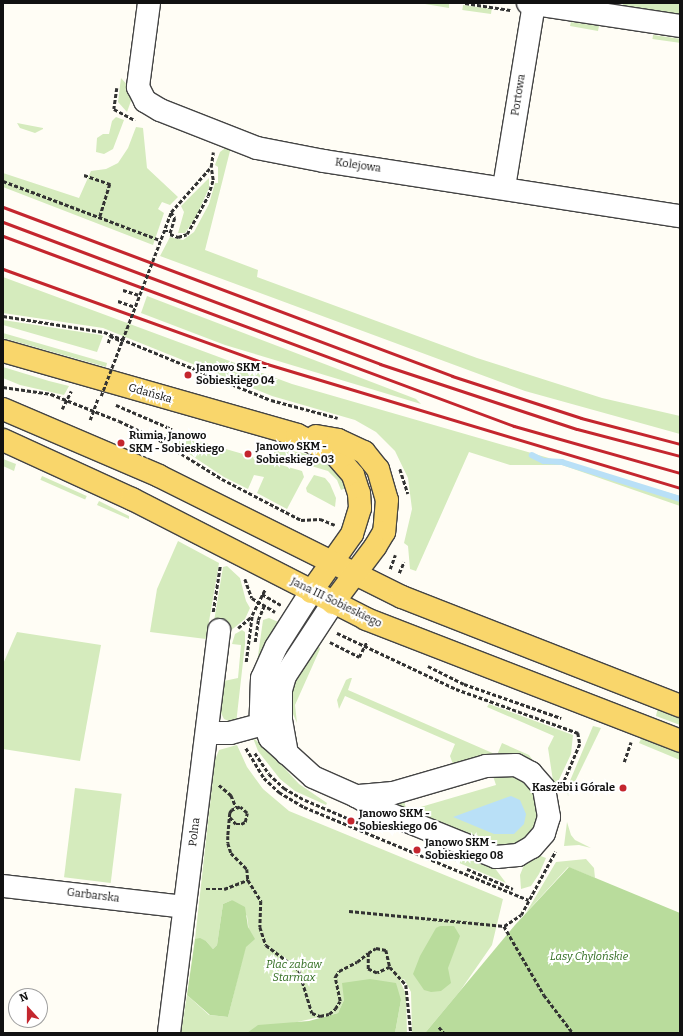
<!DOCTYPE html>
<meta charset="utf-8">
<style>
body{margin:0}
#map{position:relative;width:683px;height:1036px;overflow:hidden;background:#fffdf5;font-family:Bitter,serif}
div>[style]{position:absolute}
.green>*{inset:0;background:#d5ebbd;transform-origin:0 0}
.forest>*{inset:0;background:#b9dc9c}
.water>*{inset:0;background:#b9e0f7}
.stream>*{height:5.5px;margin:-2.75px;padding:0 2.75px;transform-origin:2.75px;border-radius:2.75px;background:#b9e0f7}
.path>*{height:2.5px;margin-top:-1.25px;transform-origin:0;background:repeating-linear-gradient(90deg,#333 0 4px,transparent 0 6px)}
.roads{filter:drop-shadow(1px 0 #444) drop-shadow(-1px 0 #444) drop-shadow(0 1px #444) drop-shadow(0 -1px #444)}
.minor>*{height:22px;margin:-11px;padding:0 11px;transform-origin:11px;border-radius:11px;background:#fff}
.major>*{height:22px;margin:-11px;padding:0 11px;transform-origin:11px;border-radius:11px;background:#f9d66b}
.rail>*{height:3px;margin:-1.5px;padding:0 1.5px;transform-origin:1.5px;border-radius:1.5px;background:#c4262e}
.path-bridge>*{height:2.5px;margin-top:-1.25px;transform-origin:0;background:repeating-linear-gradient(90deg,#333 0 4px,transparent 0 6px)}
.dots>*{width:11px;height:11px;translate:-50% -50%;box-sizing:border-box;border:2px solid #fff;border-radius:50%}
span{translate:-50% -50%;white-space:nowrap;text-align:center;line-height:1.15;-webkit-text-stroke:4px #fff;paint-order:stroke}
.street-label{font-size:11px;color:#111}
.poi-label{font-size:11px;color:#111;font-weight:700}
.left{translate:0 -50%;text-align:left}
.right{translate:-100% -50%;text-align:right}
.park-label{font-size:11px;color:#2f6b1f;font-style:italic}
.frame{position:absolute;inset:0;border:4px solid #111;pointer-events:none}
.north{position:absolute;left:8px;top:988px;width:40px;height:40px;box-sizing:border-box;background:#fff;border:1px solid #a0a0a0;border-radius:50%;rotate:339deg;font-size:11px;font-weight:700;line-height:16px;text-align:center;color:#111}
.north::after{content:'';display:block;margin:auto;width:14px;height:18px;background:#c4262e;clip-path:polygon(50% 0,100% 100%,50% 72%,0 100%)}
</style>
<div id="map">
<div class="green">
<div style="clip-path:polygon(419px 3px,449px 3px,449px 8px)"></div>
<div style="clip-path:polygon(623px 3px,680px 3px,680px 17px,622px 8px)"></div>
<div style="left:463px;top:5px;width:29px;height:5px;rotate:8deg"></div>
<div style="clip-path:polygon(571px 22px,599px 26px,598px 31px,570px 26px)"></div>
<div style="left:653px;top:35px;width:27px;height:4px;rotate:8deg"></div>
<div style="clip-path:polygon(121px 78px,130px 88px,133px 95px,127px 112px,118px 102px)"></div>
<div style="clip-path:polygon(116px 117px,124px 120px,113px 149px,104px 154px,96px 152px,97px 138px,103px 134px,109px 134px,112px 121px)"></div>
<div style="clip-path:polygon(17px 123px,43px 128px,43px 129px,35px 133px,20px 128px)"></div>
<div style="clip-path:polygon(136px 127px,143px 128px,147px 168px,178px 197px,170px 205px,162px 202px,158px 209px,164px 213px,153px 245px,3px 187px,3px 173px,79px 198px,91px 171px,106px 169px,118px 163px,128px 148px)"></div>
<div style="clip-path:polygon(228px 146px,231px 147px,205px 250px,258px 270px,257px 277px,477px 358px,602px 398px,680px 416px,680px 434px,525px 391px,160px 256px,170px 237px,183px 240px,194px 232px,209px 204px,215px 183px,218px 183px,218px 167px,215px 165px,220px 152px)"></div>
<div style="clip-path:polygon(209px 178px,209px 188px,196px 217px,185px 233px,178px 233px,184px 212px,181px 206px)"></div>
<div style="clip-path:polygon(3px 277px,292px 384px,680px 496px,680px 506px,562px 465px,510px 465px,469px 452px,416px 571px,410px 569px,408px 546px,404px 543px,412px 509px,408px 478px,395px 451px,376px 432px,355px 420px,272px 396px,103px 328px,3px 313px)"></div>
<div style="clip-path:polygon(147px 296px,416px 399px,421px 404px,225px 345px,141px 313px)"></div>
<div style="clip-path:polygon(3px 320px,101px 335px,103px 336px,97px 352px,3px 325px)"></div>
<div style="clip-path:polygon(3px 333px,107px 363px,106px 367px,3px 338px)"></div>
<div style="clip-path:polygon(3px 367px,49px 381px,69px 386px,64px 395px,20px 385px,3px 378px)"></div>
<div style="clip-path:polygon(167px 432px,302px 471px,304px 477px,287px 509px,257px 493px,264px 477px,254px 475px,248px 489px,224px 477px,165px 438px)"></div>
<div style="clip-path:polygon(272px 449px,299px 452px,323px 459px,338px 473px,346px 488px,341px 490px,337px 480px,328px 471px,271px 454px)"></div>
<div style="clip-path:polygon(3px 459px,16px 464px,14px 471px,3px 466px)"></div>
<div style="clip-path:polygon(314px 475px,325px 478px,330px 484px,336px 498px,335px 507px,307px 492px,306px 488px)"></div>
<div style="left:42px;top:476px;width:49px;height:4px;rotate:24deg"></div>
<div style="clip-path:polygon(99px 501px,129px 516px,129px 519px,97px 505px)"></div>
<div style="clip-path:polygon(178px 541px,219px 563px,206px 639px,150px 632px,157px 589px)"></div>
<div style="clip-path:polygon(227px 566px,240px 578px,246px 601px,250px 608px,245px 619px,229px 632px,213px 627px,223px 567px)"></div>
<div style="clip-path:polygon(269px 618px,283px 624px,256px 670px,263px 620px)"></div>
<div style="clip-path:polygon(242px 630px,245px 632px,245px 644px,236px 724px,224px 719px,219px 709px,224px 681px,238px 678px,241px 645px,232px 644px,235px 634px)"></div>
<div style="clip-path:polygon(17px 632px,101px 645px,80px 761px,3px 749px,3px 664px)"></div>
<div style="clip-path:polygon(318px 643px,320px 649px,295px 705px,297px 723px,293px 714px,290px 695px,296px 677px)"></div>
<div style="clip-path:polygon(350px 678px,352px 678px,348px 690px,497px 755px,502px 743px,529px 755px,537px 766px,454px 767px,450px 756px,455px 744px,345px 696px,339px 709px,337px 700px,346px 680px)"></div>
<div style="clip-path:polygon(489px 704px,573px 735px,571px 754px,557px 784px,557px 807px,548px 748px,554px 736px,487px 707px)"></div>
<div style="clip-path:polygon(658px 707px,680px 717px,680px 725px,656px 716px)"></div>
<div style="clip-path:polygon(593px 726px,601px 728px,568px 796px,567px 788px)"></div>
<div style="clip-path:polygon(644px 733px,680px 747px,680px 760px,639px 743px)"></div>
<div style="clip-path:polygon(253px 738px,264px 746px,299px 784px,327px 803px,326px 805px,295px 791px,280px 779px,258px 751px)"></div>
<div style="clip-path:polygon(237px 745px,247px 767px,263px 789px,289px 811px,503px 899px,492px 945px,460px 991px,425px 1033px,412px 1033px,411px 992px,404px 979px,400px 981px,406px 994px,407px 1033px,395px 1033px,401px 1000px,344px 1000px,338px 1013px,247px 1033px,181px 1033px,187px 995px,209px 1015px,228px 1017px,249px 932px,247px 916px,232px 900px,223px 904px,217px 945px,213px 949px,206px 941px,195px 939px,215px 760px,219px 750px)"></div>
<div style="clip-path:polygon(508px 772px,530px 783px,542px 806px,535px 836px,507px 851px,392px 806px,390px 802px,403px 798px,407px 811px,496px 785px,492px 773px)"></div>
<div style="left:75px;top:788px;width:47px;height:90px;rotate:7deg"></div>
<div style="clip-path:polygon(567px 822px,571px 835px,575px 840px,591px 848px,579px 845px,564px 846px)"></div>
<div style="clip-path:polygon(437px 851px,494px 867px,506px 883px,436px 853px)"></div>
<div style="clip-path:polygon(538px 855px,546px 858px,539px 874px,531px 886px,521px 889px,520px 875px,524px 865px)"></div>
<div style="clip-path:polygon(586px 859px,594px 868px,595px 878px,568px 867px,526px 913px,556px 862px)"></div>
</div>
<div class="forest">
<div style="clip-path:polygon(569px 867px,680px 913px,680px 1033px,425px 1033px,515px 925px)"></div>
<div style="clip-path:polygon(232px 900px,245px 907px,248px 927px,255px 939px,246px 947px,228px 1017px,210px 1015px,187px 995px,195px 939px,200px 938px,206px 941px,213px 949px,217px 945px,223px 904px)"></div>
<div style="clip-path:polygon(440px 926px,454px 926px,460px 936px,448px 968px,451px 983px,441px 991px,431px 992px,424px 990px,413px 974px,420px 956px,436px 928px)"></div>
<div style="clip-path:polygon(370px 979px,396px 983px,401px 1000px,395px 1033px,247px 1033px,258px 1025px,309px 1021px,338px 1013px,344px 1000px,342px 983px)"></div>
</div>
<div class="water">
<div style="clip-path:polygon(511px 796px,520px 800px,526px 814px,524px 824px,514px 834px,494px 834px,453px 817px)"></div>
</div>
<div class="stream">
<div style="left:532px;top:455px;width:13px;rotate:27deg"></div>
<div style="left:544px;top:461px;width:18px;rotate:3deg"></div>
<div style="left:562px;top:462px;width:124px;rotate:17.4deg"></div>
</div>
<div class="path">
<div style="left:465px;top:3px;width:46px;rotate:8.8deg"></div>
<div style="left:117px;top:88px;width:21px;rotate:98deg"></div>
<div style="left:114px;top:109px;width:24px;rotate:28deg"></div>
<div style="left:84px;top:175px;width:28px;rotate:19deg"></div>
<div style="left:110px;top:184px;width:34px;rotate:107deg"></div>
<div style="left:3px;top:181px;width:168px;rotate:20.6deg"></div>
<div style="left:171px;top:212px;width:7px;rotate:56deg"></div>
<div style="left:175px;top:218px;width:17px;rotate:107deg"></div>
<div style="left:170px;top:234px;width:9px;rotate:21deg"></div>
<div style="left:178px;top:237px;width:9px;rotate:-18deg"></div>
<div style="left:187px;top:234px;width:43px;rotate:-61.1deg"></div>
<div style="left:208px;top:196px;width:17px;rotate:-73deg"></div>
<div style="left:213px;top:180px;width:13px;rotate:-99deg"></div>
<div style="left:165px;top:228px;width:17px;rotate:-69deg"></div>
<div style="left:171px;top:212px;width:60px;rotate:-48.4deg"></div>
<div style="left:211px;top:167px;width:15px;rotate:-82deg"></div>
<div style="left:164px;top:231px;width:5px"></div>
<div style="left:123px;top:290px;width:17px;rotate:17deg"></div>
<div style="left:118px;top:301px;width:18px;rotate:19deg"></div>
<div style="left:3px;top:316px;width:102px;rotate:9deg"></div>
<div style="left:104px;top:332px;width:180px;rotate:22.2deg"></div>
<div style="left:271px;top:400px;width:69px;rotate:15deg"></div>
<div style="left:108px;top:343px;width:7px;rotate:-74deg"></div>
<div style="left:110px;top:336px;width:13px;rotate:23deg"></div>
<div style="left:3px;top:387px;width:49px;rotate:8.3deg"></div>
<div style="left:51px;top:394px;width:73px;rotate:21.7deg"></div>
<div style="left:119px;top:421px;width:47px;rotate:25.5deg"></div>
<div style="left:161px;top:441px;width:72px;rotate:31.9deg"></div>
<div style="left:222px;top:479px;width:89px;rotate:27.4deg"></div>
<div style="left:301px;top:520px;width:19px;rotate:-3deg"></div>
<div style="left:320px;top:519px;width:16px;rotate:22deg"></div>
<div style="left:116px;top:405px;width:61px;rotate:23.2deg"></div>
<div style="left:62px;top:409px;width:20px;rotate:-63deg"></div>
<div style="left:90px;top:420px;width:23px;rotate:-70deg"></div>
<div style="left:400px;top:469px;width:26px;rotate:72deg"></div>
<div style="left:390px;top:569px;width:15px;rotate:-70deg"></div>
<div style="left:399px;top:573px;width:12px;rotate:-66deg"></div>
<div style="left:245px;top:579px;width:20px;rotate:70deg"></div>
<div style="left:252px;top:598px;width:27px;rotate:31deg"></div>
<div style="left:262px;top:594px;width:22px;rotate:30deg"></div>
<div style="left:213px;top:612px;width:47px;rotate:-81.3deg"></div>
<div style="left:238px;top:628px;width:17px;rotate:-40deg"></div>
<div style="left:337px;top:633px;width:132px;rotate:25.2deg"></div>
<div style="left:456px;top:689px;width:130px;rotate:19.8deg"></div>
<div style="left:578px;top:733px;width:11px;rotate:80deg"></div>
<div style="left:580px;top:744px;width:43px;rotate:113deg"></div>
<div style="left:255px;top:642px;width:22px;rotate:-82deg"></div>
<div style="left:258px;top:620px;width:15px;rotate:-67deg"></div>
<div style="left:330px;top:642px;width:33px;rotate:27deg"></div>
<div style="left:359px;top:657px;width:18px;rotate:-63deg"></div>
<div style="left:246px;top:662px;width:47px;rotate:-82.7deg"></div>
<div style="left:252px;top:615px;width:29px;rotate:-63deg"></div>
<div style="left:428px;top:666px;width:40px;rotate:26.6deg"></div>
<div style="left:464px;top:684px;width:103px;rotate:19.3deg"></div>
<div style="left:246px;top:748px;width:35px;rotate:59deg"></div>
<div style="left:264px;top:778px;width:21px;rotate:43deg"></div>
<div style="left:279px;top:792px;width:29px;rotate:31deg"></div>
<div style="left:304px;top:807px;width:243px;rotate:22.5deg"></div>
<div style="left:255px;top:753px;width:25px;rotate:56deg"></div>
<div style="left:269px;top:774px;width:21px;rotate:43deg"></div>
<div style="left:284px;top:788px;width:24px;rotate:30deg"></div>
<div style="left:305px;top:800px;width:59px;rotate:23.1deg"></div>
<div style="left:624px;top:762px;width:21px;rotate:-71deg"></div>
<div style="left:219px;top:785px;width:16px;rotate:40deg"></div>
<div style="left:231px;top:795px;width:13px;rotate:67deg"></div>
<div style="left:230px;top:817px;width:9px;rotate:49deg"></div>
<div style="left:236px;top:824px;width:5px"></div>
<div style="left:241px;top:824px;width:4px;rotate:-27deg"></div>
<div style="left:245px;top:822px;width:9px;rotate:-77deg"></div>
<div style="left:247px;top:813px;width:9px;rotate:-139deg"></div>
<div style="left:240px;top:807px;width:9px;rotate:159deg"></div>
<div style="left:232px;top:810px;width:4px;rotate:124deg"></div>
<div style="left:230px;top:813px;width:23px;rotate:95deg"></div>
<div style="left:228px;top:836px;width:7px;rotate:90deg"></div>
<div style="left:228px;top:843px;width:10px;rotate:73deg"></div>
<div style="left:231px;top:853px;width:23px;rotate:45deg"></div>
<div style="left:247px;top:869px;width:11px;rotate:85deg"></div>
<div style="left:467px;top:869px;width:50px;rotate:23.5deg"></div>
<div style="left:206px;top:889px;width:18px"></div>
<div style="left:224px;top:889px;width:26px;rotate:-21deg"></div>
<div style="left:248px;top:880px;width:25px;rotate:58deg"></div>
<div style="left:261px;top:901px;width:26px;rotate:92deg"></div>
<div style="left:260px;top:927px;width:19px;rotate:72deg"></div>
<div style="left:266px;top:945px;width:41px;rotate:37.1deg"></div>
<div style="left:299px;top:970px;width:45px;rotate:73.2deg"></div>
<div style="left:312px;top:1013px;width:9px;rotate:21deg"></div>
<div style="left:320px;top:1016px;width:9px;rotate:-13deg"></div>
<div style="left:329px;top:1014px;width:8px;rotate:-40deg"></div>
<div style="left:335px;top:1009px;width:9px;rotate:-58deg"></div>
<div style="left:340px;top:1001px;width:25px;rotate:-102deg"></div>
<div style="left:335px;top:977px;width:7px;rotate:-56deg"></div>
<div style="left:339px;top:971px;width:20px;rotate:-27deg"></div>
<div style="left:357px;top:962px;width:14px;rotate:-39deg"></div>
<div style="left:349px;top:911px;width:156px;rotate:5.5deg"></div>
<div style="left:504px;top:926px;width:20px;rotate:-33deg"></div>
<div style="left:521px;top:915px;width:72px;rotate:-61.6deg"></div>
<div style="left:504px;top:926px;width:80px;rotate:59.9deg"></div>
<div style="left:544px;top:995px;width:48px;rotate:52.7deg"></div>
<div style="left:390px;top:967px;width:14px;rotate:155deg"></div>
<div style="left:377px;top:973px;width:10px;rotate:-156deg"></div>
<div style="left:368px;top:969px;width:16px;rotate:-90deg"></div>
<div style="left:368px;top:953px;width:9px;rotate:-32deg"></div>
<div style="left:376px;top:948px;width:10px;rotate:11deg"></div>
<div style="left:386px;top:950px;width:17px;rotate:77deg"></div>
<div style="left:390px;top:967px;width:24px;rotate:48deg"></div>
<div style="left:406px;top:985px;width:48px;rotate:84.1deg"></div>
<div style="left:439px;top:1027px;width:8px;rotate:50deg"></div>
</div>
<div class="roads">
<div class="minor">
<div style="left:149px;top:3px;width:85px;rotate:97.5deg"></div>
<div style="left:138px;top:87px;width:16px;rotate:63deg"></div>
<div style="left:145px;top:101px;width:17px;rotate:31deg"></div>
<div style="left:160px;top:110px;width:104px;rotate:21.4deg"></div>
<div style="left:257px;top:148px;width:68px;rotate:11deg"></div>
<div style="left:324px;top:161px;width:360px;rotate:8.8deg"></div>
<div style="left:528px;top:3px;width:154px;rotate:8.6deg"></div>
<div style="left:504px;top:187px;width:186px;rotate:-80.7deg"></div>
<div style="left:311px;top:592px;width:65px;rotate:122.5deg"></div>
<div style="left:276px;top:647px;width:34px;rotate:114deg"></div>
<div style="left:262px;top:678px;width:37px;rotate:92deg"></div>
<div style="left:261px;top:715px;width:25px;rotate:69deg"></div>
<div style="left:270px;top:738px;width:58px;rotate:42.2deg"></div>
<div style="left:313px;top:777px;width:47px;rotate:23.8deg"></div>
<div style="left:356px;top:796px;width:30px;rotate:30deg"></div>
<div style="left:382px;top:811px;width:123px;rotate:22deg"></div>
<div style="left:496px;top:857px;width:22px;rotate:-5deg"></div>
<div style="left:518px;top:855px;width:16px;rotate:-30deg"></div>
<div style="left:532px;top:847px;width:18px;rotate:-49deg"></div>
<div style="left:544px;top:833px;width:17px;rotate:-73deg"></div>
<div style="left:549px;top:817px;width:29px;rotate:-100deg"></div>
<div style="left:544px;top:788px;width:20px;rotate:-131deg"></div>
<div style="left:531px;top:773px;width:17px;rotate:-152deg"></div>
<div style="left:516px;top:765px;width:30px;rotate:178deg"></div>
<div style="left:486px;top:766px;width:97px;rotate:163.8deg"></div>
<div style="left:393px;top:793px;width:37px;rotate:175deg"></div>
<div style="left:208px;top:733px;width:22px"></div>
<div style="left:230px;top:733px;width:34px;rotate:-15deg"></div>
<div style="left:287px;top:754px;width:36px;rotate:-100deg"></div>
<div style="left:281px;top:719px;width:29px;rotate:-90deg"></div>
<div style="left:281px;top:690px;width:15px;rotate:-74deg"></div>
<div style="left:285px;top:676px;width:87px;rotate:-56.7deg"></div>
<div style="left:3px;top:886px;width:182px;rotate:6.6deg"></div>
<div style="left:169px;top:1033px;width:406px;rotate:-82.9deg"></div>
</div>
<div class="major">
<div style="left:3px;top:351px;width:306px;rotate:15.9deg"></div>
<div style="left:297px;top:435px;width:41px;rotate:25.9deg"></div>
<div style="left:334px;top:453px;width:29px;rotate:49deg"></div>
<div style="left:353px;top:475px;width:19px;rotate:72deg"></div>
<div style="left:359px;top:493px;width:15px;rotate:86deg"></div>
<div style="left:360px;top:508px;width:27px;rotate:107deg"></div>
<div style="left:352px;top:534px;width:71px;rotate:125.3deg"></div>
<div style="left:3px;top:409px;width:170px;rotate:23.2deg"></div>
<div style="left:159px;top:476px;width:271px;rotate:26.5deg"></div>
<div style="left:402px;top:597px;width:299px;rotate:21.4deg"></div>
<div style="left:316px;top:436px;width:22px;rotate:10deg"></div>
<div style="left:338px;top:440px;width:29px;rotate:25deg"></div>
<div style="left:364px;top:452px;width:22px;rotate:51deg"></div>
<div style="left:378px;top:469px;width:32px;rotate:74deg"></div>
<div style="left:387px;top:500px;width:32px;rotate:95deg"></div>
<div style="left:384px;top:532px;width:17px;rotate:121deg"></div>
<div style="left:375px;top:547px;width:70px;rotate:126.9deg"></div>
<div style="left:3px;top:440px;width:142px;rotate:24.6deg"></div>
<div style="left:132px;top:499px;width:263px;rotate:27.1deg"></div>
<div style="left:366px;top:619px;width:337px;rotate:21.2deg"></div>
</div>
</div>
<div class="rail">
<div style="left:3px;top:207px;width:480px;rotate:20.6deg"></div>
<div style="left:452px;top:376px;width:136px;rotate:18deg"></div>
<div style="left:581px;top:418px;width:102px;rotate:14.7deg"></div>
<div style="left:3px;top:222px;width:403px;rotate:20.6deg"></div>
<div style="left:380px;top:364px;width:207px;rotate:18.3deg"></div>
<div style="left:577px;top:429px;width:106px;rotate:14.7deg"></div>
<div style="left:3px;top:236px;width:545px;rotate:20.4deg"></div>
<div style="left:514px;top:426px;width:173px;rotate:15.8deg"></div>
<div style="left:3px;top:269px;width:281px;rotate:19.8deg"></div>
<div style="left:267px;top:364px;width:431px;rotate:16.7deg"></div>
</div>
<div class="path-bridge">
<div style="left:101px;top:396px;width:180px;rotate:-69.1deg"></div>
</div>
<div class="dots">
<div style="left:188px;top:375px;background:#c4262e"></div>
<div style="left:121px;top:443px;background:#c4262e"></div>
<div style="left:248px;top:454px;background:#c4262e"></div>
<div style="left:623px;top:788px;background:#c4262e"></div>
<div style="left:351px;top:821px;background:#c4262e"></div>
<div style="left:417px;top:850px;background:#c4262e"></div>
</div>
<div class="street-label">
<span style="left:519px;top:95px;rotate:-81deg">Portowa</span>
<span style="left:358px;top:166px;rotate:8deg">Kolejowa</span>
<span style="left:150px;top:394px;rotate:16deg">Gdańska</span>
<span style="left:336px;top:603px;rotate:26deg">Jana III Sobieskiego</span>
<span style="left:195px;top:832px;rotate:-83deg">Polna</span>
<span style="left:93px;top:896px;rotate:7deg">Garbarska</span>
</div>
<div class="poi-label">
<span class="left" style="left:196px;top:375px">Janowo SKM -<br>Sobieskiego 04</span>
<span class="left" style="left:129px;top:443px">Rumia, Janowo<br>SKM - Sobieskiego</span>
<span class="left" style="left:256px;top:454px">Janowo SKM -<br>Sobieskiego 03</span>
<span class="right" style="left:615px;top:788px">Kaszëbi i Górale</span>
<span class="left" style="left:359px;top:821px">Janowo SKM -<br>Sobieskiego 06</span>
<span class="left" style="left:425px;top:850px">Janowo SKM -<br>Sobieskiego 08</span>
</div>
<div class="park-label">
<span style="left:589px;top:957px">Lasy Chylońskie</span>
<span style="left:294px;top:972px">Plac zabaw<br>Starmax</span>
</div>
<div class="frame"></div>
<div class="north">N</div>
</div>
